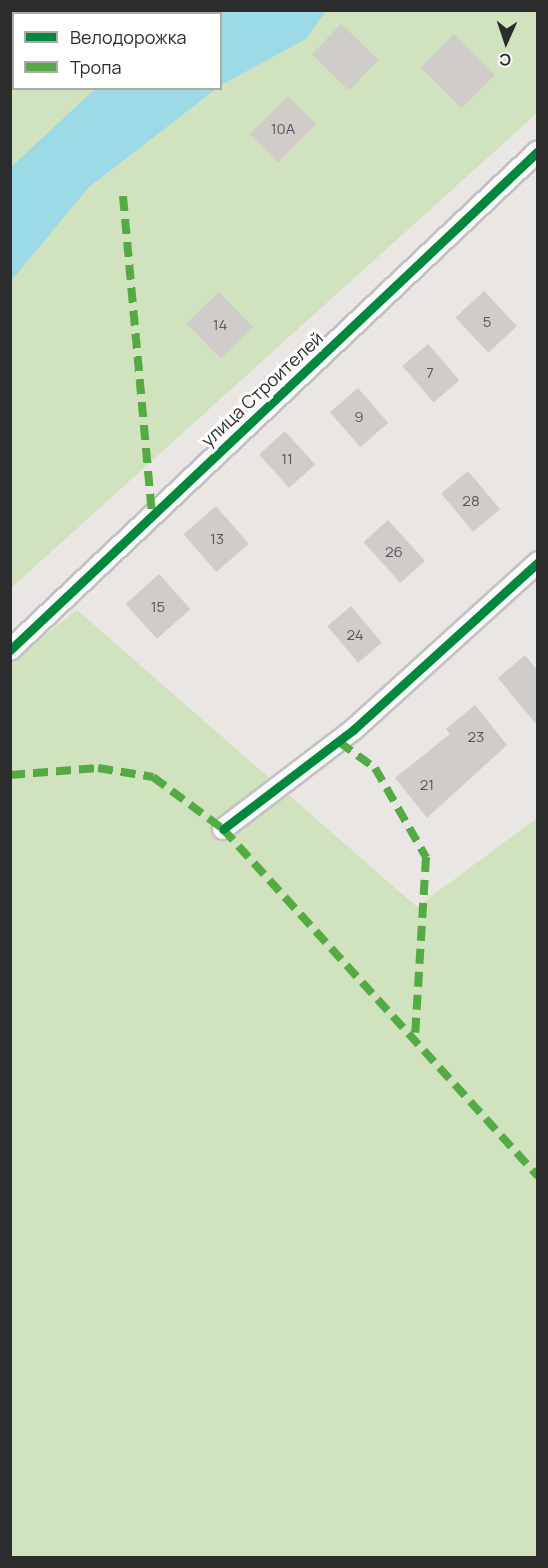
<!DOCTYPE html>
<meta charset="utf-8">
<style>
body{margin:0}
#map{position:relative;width:548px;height:1568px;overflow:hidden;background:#eae6e3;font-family:Manrope,sans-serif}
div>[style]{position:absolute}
.green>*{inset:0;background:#d1e2be}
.water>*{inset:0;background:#9cdbe6}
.building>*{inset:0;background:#cfccca;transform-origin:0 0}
.roads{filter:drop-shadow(2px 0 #c4c3c3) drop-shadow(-2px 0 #c4c3c3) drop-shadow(0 2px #c4c3c3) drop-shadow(0 -2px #c4c3c3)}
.street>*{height:20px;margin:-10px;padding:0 10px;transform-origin:10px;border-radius:10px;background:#fcfbfb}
.quiet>*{height:8px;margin-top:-4px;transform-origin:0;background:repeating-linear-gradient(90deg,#54ab44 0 15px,transparent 0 23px)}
.cycleway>*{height:9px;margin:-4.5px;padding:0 4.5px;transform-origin:4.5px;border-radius:4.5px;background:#00873e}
span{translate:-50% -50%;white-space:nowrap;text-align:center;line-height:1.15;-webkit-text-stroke:6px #fff;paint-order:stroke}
.number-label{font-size:15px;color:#565655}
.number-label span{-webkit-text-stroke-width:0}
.street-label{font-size:18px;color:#2c2c2c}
.frame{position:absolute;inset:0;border:12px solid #2c2c2c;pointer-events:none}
.legend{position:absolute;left:12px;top:12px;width:210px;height:78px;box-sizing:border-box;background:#fff;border:2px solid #ababab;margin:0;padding:8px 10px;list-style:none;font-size:18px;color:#2c2c2c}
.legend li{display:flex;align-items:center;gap:12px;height:30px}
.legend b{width:30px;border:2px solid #ababab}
.north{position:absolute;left:476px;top:12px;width:60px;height:60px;-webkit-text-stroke:4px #fff;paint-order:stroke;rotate:183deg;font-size:16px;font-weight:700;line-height:24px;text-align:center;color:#2c2c2c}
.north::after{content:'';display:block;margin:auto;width:21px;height:27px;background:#2c2c2c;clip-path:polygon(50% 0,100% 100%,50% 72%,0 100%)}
</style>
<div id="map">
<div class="green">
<div style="clip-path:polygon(evenodd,11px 11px,537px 11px,537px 113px,11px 588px,11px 11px,14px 14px,220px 14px,220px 88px,14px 88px,14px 14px)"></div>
<div style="clip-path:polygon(77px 610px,417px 907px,537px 818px,537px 1557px,11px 1558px,11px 661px)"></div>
</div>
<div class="water">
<div style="clip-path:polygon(193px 10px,326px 10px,326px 11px,306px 39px,221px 85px,220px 14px,188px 13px)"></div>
<div style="clip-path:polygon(96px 88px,216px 89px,89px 187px,11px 281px,11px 167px)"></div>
</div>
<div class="building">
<div style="left:341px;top:24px;width:52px;height:42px;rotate:44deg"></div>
<div style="left:454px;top:34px;width:58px;height:47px;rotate:45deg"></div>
<div style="left:288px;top:96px;width:40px;height:54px;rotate:45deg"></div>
<div style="left:484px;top:291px;width:48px;height:39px;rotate:47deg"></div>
<div style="left:219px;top:292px;width:49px;height:45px;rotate:46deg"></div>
<div style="left:428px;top:344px;width:48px;height:34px;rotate:49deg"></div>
<div style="left:358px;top:388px;width:46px;height:37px;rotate:49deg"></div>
<div style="left:285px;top:431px;width:45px;height:35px;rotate:48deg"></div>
<div style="left:468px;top:471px;width:50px;height:35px;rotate:50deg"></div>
<div style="left:216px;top:506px;width:50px;height:43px;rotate:49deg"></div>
<div style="left:388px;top:520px;width:55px;height:33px;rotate:48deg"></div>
<div style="left:159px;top:574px;width:47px;height:45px;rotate:48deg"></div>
<div style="left:351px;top:606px;width:48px;height:31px;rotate:50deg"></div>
<div style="clip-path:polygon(525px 655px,537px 670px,537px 725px,498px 678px)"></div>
<div style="clip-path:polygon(475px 705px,507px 745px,427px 818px,395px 778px,450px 734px,446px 729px)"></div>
</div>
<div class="roads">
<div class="street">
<div style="left:10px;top:650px;width:726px;rotate:-43.38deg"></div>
<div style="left:223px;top:829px;width:163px;rotate:-37.3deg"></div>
<div style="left:353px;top:730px;width:250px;rotate:-42.2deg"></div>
</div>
</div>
<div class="quiet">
<div style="left:123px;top:196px;width:321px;rotate:84.8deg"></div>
<div style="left:339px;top:742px;width:44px;rotate:35.8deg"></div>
<div style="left:375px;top:768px;width:103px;rotate:60.2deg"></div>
<div style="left:426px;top:857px;width:179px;rotate:93.5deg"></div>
<div style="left:10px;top:775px;width:88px;rotate:-4.5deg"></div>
<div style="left:98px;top:768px;width:56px;rotate:9.3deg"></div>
<div style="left:153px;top:777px;width:87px;rotate:36.6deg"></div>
<div style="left:223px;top:829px;width:469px;rotate:47.8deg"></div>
</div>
<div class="cycleway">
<div style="left:10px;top:650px;width:726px;rotate:-43.38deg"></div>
<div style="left:223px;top:829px;width:163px;rotate:-37.3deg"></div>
<div style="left:353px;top:730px;width:250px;rotate:-42.2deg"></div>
</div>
<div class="number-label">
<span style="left:283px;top:129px">10А</span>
<span style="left:487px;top:322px">5</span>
<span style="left:220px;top:325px">14</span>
<span style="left:430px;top:373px">7</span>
<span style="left:359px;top:417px">9</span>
<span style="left:287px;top:459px">11</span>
<span style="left:471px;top:501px">28</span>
<span style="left:217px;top:539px">13</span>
<span style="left:394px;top:552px">26</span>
<span style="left:158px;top:607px">15</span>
<span style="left:355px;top:635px">24</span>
<span style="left:476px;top:737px">23</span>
<span style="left:427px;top:785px">21</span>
</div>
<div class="street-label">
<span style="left:262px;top:389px;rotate:-43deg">улица Строителей</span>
</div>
<div class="frame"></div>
<ul class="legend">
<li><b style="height:8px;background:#00873e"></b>Велодорожка</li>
<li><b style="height:8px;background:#54ab44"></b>Тропа</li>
</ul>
<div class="north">С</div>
</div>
